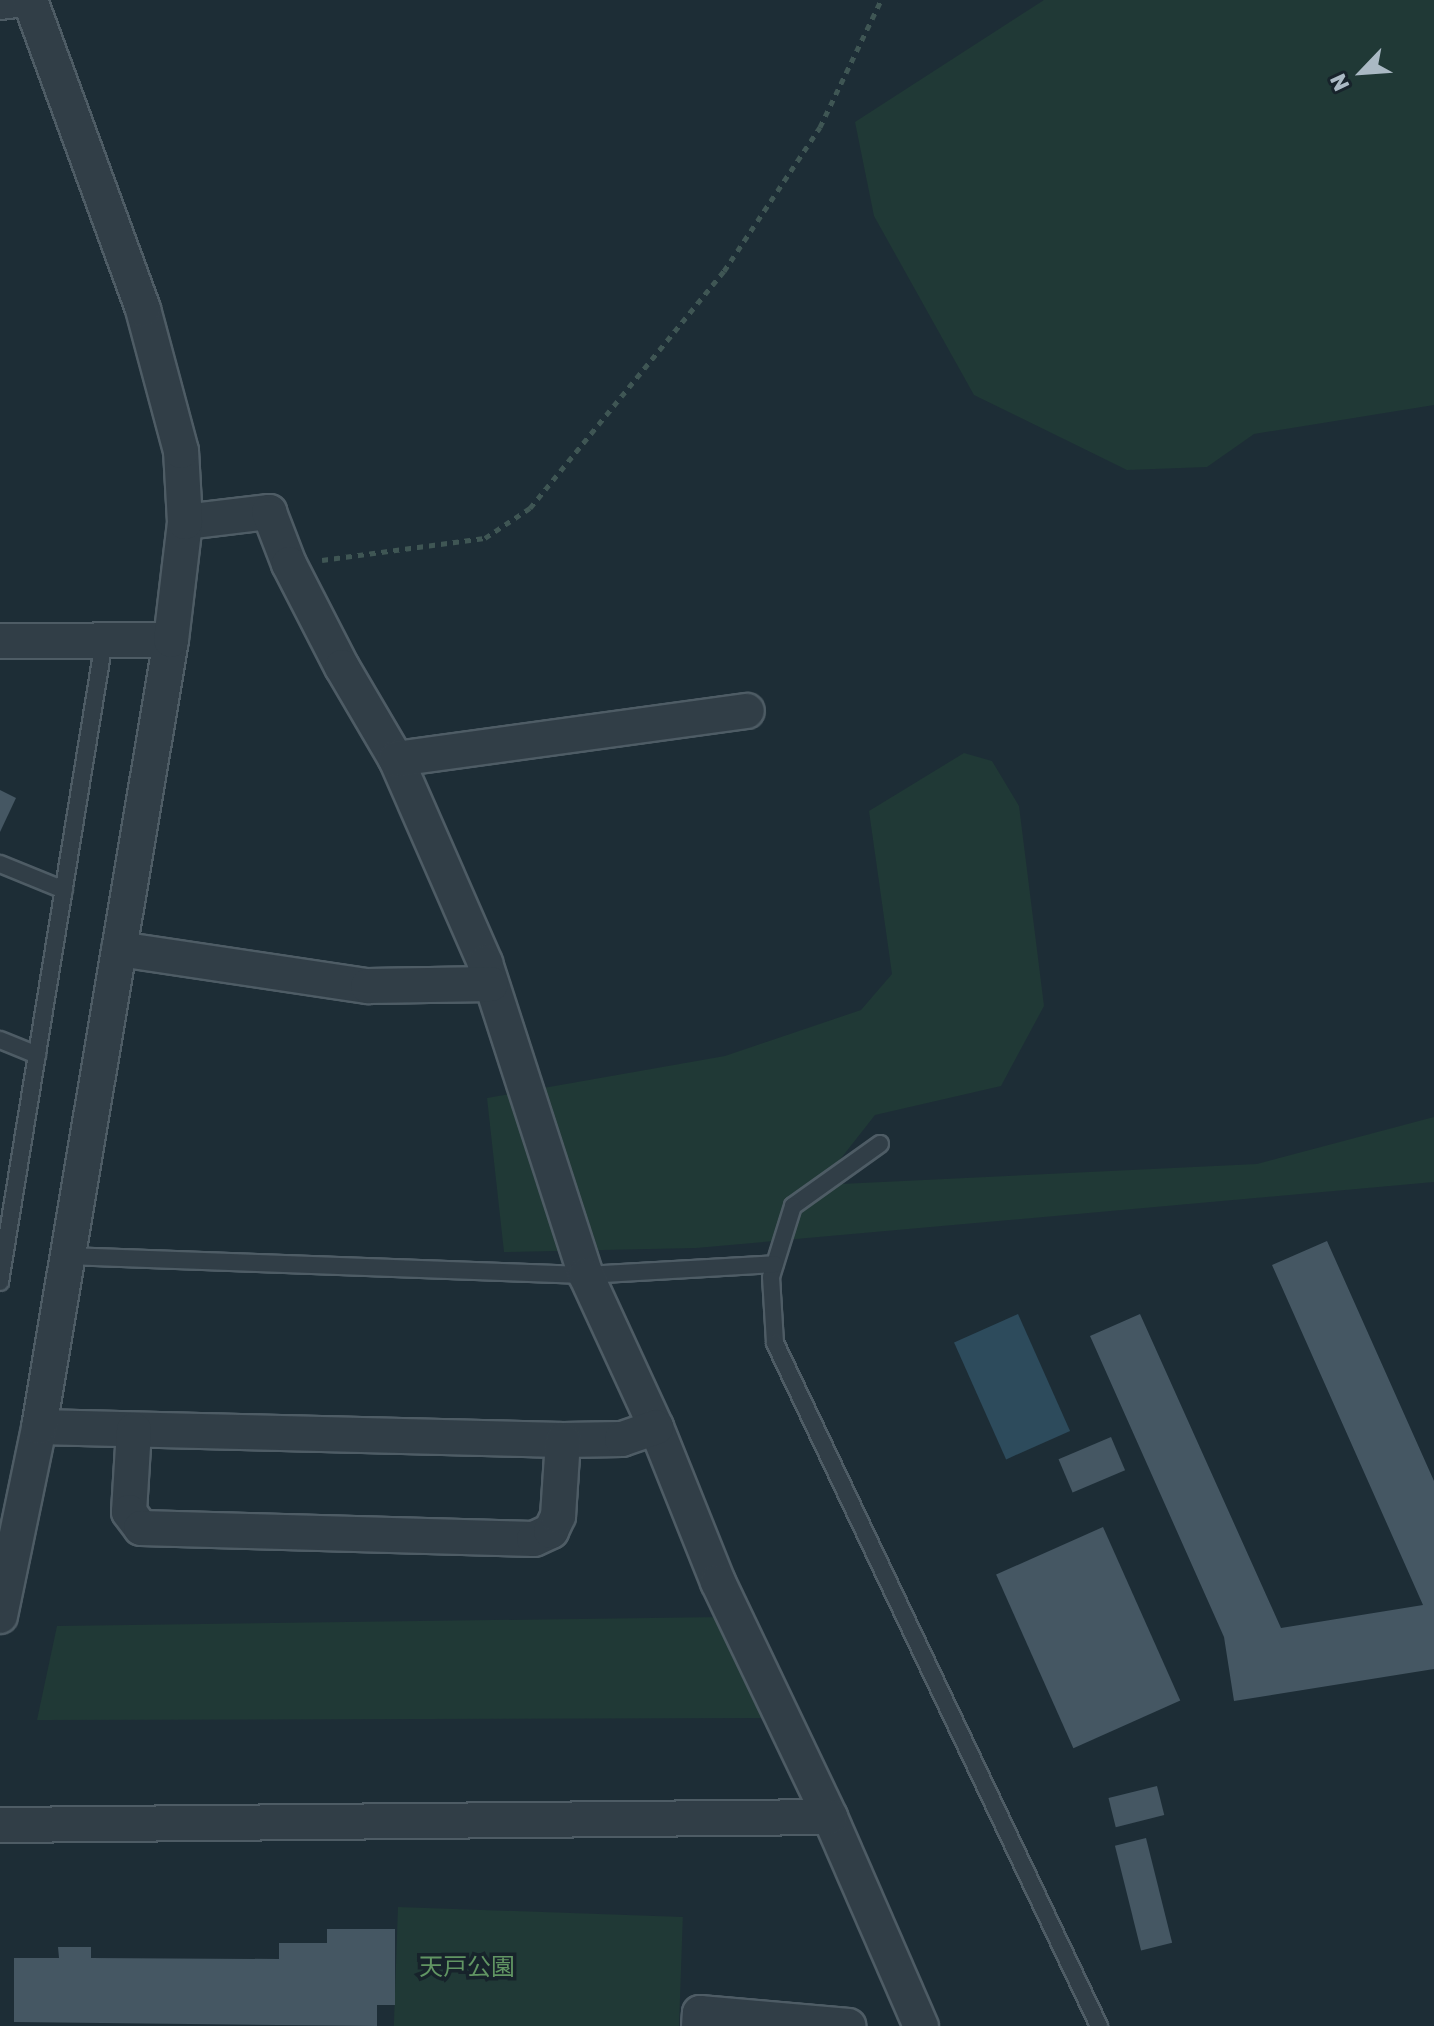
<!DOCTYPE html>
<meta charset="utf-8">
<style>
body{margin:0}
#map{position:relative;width:1434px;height:2026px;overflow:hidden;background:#1d2d36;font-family:Rubik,"Noto Sans JP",sans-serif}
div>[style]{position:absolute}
.green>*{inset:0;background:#203936;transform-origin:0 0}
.water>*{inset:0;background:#2d4b5c;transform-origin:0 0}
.building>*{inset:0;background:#455763;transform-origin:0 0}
.path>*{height:5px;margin-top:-2.5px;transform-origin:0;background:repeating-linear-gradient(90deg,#3f5654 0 6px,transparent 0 12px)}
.roads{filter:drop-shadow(2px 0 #4e5c65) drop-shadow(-2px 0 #4e5c65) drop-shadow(0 2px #4e5c65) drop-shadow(0 -2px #4e5c65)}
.lane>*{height:16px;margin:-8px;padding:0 8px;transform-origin:8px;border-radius:8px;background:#313e47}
.street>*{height:34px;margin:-17px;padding:0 17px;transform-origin:17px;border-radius:17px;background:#313e47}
span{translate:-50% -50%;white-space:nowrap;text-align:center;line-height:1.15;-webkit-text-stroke:7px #17232b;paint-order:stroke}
.park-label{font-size:24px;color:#619563}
.north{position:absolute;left:1322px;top:32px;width:80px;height:80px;-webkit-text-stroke:6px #17232b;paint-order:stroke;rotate:245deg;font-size:22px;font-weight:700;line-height:32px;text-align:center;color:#aab9c4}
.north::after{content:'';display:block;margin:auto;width:28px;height:36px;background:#aab9c4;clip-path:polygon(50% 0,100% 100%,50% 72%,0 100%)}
</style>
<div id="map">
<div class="green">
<div style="clip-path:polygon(1044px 0,1434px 0,1434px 405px,1254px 434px,1207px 467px,1127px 470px,974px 395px,874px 216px,855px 122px)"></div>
<div style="clip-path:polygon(964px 753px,992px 761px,1019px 806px,1044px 1006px,1001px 1086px,875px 1115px,820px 1185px,1257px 1164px,1434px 1117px,1434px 1182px,696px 1248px,504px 1252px,487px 1098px,725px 1056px,861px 1010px,892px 974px,869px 811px)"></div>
<div style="clip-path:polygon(722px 1617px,771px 1718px,37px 1720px,57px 1626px)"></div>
<div style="left:398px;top:1907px;width:285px;height:119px;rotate:2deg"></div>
</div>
<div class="water">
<div style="left:1018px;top:1314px;width:128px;height:70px;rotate:66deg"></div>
</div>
<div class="building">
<div style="clip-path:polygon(0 790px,16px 798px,0 832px)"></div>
<div style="clip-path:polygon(1327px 1241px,1434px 1481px,1434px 1669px,1234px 1701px,1224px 1637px,1090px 1336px,1140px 1314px,1281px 1628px,1423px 1605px,1272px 1265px)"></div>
<div style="left:1111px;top:1437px;width:36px;height:57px;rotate:67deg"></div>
<div style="left:1103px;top:1527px;width:190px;height:117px;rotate:66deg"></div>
<div style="left:1157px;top:1786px;width:30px;height:50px;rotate:76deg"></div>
<div style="left:1146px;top:1838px;width:108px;height:32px;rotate:76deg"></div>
<div style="clip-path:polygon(327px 1929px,395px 1929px,395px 2005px,377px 2005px,377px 2026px,14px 2022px,14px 1958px,59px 1958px,58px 1947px,91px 1947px,91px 1958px,279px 1959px,279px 1943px,327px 1943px)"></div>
</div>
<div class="path">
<div style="left:322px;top:560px;width:164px;rotate:-7.7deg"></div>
<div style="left:485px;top:538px;width:54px;rotate:-33.7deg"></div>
<div style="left:530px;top:508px;width:306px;rotate:-50.7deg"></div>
<div style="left:724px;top:271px;width:173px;rotate:-56.3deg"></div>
<div style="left:820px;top:127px;width:141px;rotate:-64.3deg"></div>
</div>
<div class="roads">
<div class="lane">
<div style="left:0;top:864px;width:69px;rotate:22.1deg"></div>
<div style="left:0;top:1040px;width:40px;rotate:22deg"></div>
<div style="left:880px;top:1144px;width:107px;rotate:144.5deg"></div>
<div style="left:793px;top:1206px;width:74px;rotate:107.2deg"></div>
<div style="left:771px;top:1277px;width:66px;rotate:86.5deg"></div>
<div style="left:775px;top:1343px;width:756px;rotate:64.62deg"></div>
<div style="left:67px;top:1256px;width:519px;rotate:2.1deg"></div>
<div style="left:586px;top:1275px;width:189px;rotate:-3.3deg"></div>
<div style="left:0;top:1282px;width:649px;rotate:-80.78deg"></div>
</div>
<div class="street">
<div style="left:0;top:2px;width:17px;rotate:-7deg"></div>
<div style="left:185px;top:522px;width:85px;rotate:-6.8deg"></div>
<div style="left:269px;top:512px;width:56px;rotate:69deg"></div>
<div style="left:289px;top:564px;width:116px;rotate:62.8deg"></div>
<div style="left:342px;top:667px;width:107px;rotate:59.6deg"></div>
<div style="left:396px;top:759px;width:223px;rotate:66.4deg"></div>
<div style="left:485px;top:963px;width:328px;rotate:72.1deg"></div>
<div style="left:586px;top:1275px;width:167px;rotate:65.3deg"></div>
<div style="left:656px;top:1427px;width:167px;rotate:68.2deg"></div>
<div style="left:718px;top:1582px;width:260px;rotate:64.5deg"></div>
<div style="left:830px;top:1817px;width:228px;rotate:66.5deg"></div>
<div style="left:0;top:641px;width:171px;rotate:-0.3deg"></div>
<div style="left:396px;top:759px;width:354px;rotate:-7.8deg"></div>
<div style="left:119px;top:949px;width:252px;rotate:8.5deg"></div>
<div style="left:368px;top:986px;width:123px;rotate:-0.9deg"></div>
<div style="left:39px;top:1427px;width:524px;rotate:1.42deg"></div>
<div style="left:563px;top:1440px;width:59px;rotate:-1deg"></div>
<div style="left:622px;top:1439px;width:36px;rotate:-19deg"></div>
<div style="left:134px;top:1430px;width:82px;rotate:93.5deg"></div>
<div style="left:129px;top:1512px;width:20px;rotate:53deg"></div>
<div style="left:141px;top:1528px;width:393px;rotate:1.6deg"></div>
<div style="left:534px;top:1539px;width:19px;rotate:-25deg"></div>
<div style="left:551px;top:1531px;width:17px;rotate:-65deg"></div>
<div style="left:558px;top:1516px;width:76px;rotate:-86.2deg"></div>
<div style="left:0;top:1616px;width:193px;rotate:-78.3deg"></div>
<div style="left:39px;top:1427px;width:798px;rotate:-80.48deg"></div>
<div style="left:171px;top:640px;width:119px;rotate:-83.2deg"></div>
<div style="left:185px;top:522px;width:71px;rotate:-93.2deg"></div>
<div style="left:181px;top:451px;width:147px;rotate:-105deg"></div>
<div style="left:143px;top:309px;width:329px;rotate:-110.1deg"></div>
<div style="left:0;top:1825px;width:830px;rotate:-0.55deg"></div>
<div style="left:699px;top:2026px;width:13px;rotate:-86deg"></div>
<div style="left:700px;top:2013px;width:149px;rotate:5deg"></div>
</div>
</div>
<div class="park-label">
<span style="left:467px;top:1968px">天戸公園</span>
</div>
<div class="north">N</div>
</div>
